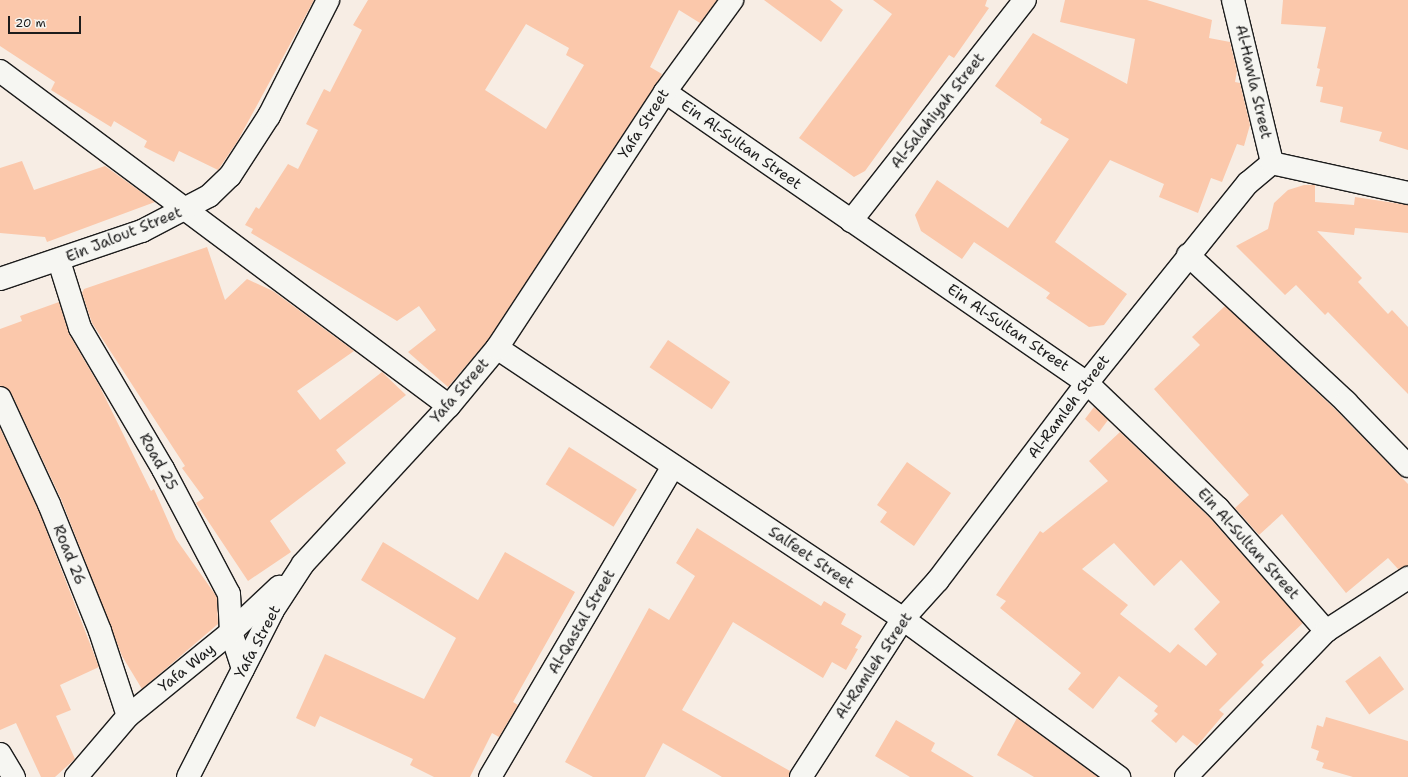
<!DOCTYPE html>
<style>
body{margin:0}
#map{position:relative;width:1408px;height:777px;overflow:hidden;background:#f7ede4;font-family:"Shantell Sans",sans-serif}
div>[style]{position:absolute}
.building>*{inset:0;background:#fbc8ab;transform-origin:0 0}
.roads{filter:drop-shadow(1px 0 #1c1c1c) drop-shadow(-1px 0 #1c1c1c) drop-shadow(0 1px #1c1c1c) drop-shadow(0 -1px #1c1c1c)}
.minor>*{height:22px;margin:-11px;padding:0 11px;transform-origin:11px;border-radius:11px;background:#f6f6f2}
span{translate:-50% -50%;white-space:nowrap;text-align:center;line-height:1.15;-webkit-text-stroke:3.5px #f6f6f2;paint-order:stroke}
.street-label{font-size:15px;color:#1c1c1c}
.scale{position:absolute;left:8px;top:16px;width:73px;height:18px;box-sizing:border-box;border:2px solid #1c1c1c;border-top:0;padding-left:5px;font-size:12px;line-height:14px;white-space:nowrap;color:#1c1c1c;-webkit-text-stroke:3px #f6f6f2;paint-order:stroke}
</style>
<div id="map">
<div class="building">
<div style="clip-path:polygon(0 0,314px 0,237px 142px,218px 170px,179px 151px,174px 162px,144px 147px,147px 141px,114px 121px,111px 127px,51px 90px,55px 82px,0 46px)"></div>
<div style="clip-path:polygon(evenodd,368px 0,717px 0,700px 23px,679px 10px,650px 67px,662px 74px,660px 78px,487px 341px,448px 387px,408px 352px,436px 330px,419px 306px,397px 321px,251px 233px,253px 229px,245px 225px,256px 207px,259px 209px,288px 164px,298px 169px,318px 130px,306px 124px,324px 89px,330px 92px,362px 30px,353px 25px,368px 0,526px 24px,569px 48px,566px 55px,584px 65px,546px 129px,485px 90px,526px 24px)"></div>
<div style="clip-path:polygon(764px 0,830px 0,843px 10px,821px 42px)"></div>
<div style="clip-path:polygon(873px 0,987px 0,985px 6px,989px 8px,954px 58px,949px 55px,865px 171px,854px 177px,799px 138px,892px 14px)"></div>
<div style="clip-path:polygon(1065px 0,1147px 0,1212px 20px,1209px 38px,1230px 42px,1237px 71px,1235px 82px,1240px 83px,1250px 125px,1244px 146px,1237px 144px,1222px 182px,1211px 178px,1198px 213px,1159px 197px,1164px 184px,1110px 160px,1055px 242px,1127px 294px,1104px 325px,1089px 327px,1046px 298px,1050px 293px,974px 242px,962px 259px,921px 231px,915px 215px,937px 180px,1008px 228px,1069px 139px,1040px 123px,1042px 119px,995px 86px,1033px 33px,1127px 84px,1135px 39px,1060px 22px)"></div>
<div style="clip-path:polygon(1283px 0,1408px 0,1408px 150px,1379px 141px,1382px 132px,1340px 122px,1343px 107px,1320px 102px,1323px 87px,1316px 86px,1320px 69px,1317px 68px,1326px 27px,1281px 24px)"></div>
<div style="clip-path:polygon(22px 161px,34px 190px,105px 166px,155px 202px,47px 242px,45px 237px,0 233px,0 168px)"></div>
<div style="clip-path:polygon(1304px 185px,1315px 185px,1315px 202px,1354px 205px,1355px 197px,1408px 205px,1408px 233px,1355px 228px,1354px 235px,1317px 231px,1362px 278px,1358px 282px,1388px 314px,1392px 310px,1408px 327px,1408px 394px,1328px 312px,1325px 315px,1296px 285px,1285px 295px,1236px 246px,1268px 229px,1274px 203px,1288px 190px)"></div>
<div style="clip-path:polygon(207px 247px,225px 300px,247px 279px,273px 291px,354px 351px,297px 391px,320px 420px,382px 372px,406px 395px,336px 450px,346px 463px,270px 521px,291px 552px,248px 581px,196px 503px,204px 498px,182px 468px,185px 466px,92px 323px,82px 293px,84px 289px)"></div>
<div style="clip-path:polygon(59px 302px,69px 334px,100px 387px,151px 491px,154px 489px,176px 539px,217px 597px,218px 624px,142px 689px,122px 656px,61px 499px,11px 393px,0 386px,0 329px,22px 321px,20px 316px)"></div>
<div style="clip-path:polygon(1225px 306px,1337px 411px,1408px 484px,1408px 566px,1398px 569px,1388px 558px,1346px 593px,1282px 514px,1259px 535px,1235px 508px,1249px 495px,1154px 389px,1200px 345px,1192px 337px)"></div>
<div style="left:668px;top:340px;width:75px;height:33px;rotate:34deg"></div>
<div style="clip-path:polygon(1094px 407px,1108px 420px,1099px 432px,1085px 419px)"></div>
<div style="clip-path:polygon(0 428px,38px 509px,99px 667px,60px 685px,71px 710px,56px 716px,75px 759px,55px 777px,41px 777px,16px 723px,0 730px)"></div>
<div style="clip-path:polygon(evenodd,1120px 432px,1209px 517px,1303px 623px,1261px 662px,1264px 665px,1219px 710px,1224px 714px,1197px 746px,1183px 735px,1176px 743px,1151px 721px,1158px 714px,1154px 711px,1158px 706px,1119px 676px,1093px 709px,1068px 689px,1081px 673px,1000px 608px,1006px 601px,996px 595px,1040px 531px,1043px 533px,1108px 481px,1089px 461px,1120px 432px,1114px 543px,1154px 586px,1181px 560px,1220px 602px,1194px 629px,1217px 654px,1206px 666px,1178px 644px,1170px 653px,1120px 614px,1128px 605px,1082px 569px,1114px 543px)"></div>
<div style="left:569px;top:447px;width:80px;height:44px;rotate:32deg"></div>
<div style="clip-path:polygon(907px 462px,951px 493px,914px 546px,880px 522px,887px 512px,877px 505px)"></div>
<div style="clip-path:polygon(697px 528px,821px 606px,824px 601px,846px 614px,841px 624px,862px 636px,855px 648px,858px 649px,846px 670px,832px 662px,823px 678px,733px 622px,682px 710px,790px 771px,789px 777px,722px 777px,663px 743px,645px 777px,593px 777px,565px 762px,649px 608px,669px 620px,695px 576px,676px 563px)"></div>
<div style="clip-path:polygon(383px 542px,478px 600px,505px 552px,575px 592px,513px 702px,518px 705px,499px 737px,492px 733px,470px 777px,434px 777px,410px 765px,413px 759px,320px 716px,315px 727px,296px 718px,325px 654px,424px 699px,456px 638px,361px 580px)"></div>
<div style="left:1380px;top:656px;width:41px;height:43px;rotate:54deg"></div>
<div style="clip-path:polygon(1326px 717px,1408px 741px,1408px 777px,1353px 777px,1322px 768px,1324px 763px,1316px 760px,1319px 751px,1311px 748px,1317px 725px,1323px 727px)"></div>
<div style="clip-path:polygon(1017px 718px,1098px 777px,1034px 777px,997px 755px)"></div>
<div style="clip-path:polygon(896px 720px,935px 743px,931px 751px,974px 777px,910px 777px,875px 756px)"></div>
</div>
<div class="roads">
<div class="minor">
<div style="left:1233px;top:0;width:168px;rotate:76.5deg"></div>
<div style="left:0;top:71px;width:560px;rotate:36.73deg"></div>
<div style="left:665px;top:92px;width:513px;rotate:34.59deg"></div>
<div style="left:1087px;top:383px;width:181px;rotate:43.7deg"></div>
<div style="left:1218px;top:508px;width:164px;rotate:48.7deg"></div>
<div style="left:851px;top:221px;width:281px;rotate:-51.8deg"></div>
<div style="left:1188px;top:255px;width:216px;rotate:42.9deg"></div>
<div style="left:1346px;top:402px;width:89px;rotate:45.9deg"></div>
<div style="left:59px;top:261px;width:70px;rotate:72.6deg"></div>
<div style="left:80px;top:328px;width:164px;rotate:59.5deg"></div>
<div style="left:163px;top:469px;width:141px;rotate:62.2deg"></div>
<div style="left:229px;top:594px;width:38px;rotate:87deg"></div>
<div style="left:231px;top:632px;width:39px;rotate:72deg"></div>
<div style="left:0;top:279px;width:150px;rotate:-18.7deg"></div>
<div style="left:142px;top:231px;width:76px;rotate:-27.6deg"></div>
<div style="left:209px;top:196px;width:29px;rotate:-44deg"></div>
<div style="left:230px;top:176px;width:72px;rotate:-57deg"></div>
<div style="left:269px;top:116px;width:130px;rotate:-63deg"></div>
<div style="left:497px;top:348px;width:488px;rotate:33.7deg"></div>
<div style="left:903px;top:619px;width:268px;rotate:36.2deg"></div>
<div style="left:0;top:398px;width:117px;rotate:65.2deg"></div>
<div style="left:49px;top:504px;width:137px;rotate:68.1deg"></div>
<div style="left:100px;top:631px;width:89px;rotate:71.8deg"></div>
<div style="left:0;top:754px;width:27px;rotate:59deg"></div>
<div style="left:76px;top:777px;width:80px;rotate:-49.6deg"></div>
<div style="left:128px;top:716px;width:133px;rotate:-39.2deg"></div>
<div style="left:231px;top:632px;width:66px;rotate:-43.2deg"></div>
<div style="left:188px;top:777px;width:187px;rotate:-63deg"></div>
<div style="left:273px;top:610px;width:55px;rotate:-56.9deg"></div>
<div style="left:303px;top:564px;width:215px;rotate:-47.3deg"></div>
<div style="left:449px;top:406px;width:75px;rotate:-50.4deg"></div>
<div style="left:497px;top:348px;width:306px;rotate:-56.7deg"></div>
<div style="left:665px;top:92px;width:114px;rotate:-53.9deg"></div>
<div style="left:490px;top:777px;width:361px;rotate:-59.5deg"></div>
<div style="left:801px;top:777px;width:188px;rotate:-57.2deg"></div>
<div style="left:903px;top:619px;width:52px;rotate:-48.1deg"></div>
<div style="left:938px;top:580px;width:247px;rotate:-52.9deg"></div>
<div style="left:1087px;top:383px;width:257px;rotate:-51.2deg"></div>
<div style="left:1248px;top:183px;width:31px;rotate:-40deg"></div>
<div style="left:1272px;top:163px;width:139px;rotate:12.4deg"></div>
<div style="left:1186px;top:777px;width:202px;rotate:-46.2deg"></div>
<div style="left:1326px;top:631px;width:98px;rotate:-32.9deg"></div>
</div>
</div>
<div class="street-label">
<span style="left:1253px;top:82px;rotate:77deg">Al-Hawla Street</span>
<span style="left:938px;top:111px;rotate:-52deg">Al-Salahiyah Street</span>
<span style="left:644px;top:124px;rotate:-57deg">Yafa Street</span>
<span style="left:741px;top:145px;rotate:35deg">Ein Al-Sultan Street</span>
<span style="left:124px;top:235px;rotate:-22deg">Ein Jalout Street</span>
<span style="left:1008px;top:328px;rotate:34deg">Ein Al-Sultan Street</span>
<span style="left:460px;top:391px;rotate:-49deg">Yafa Street</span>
<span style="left:1069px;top:407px;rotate:-53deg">Al-Ramleh Street</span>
<span style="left:158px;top:462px;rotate:61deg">Road 25</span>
<span style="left:1248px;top:544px;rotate:48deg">Ein Al-Sultan Street</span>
<span style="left:69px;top:555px;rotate:68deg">Road 26</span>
<span style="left:811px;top:558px;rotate:34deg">Salfeet Street</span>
<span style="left:582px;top:622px;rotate:-60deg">Al-Qastal Street</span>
<span style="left:258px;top:642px;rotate:-62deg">Yafa Street</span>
<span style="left:874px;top:666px;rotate:-56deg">Al-Ramleh Street</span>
<span style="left:187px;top:668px;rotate:-39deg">Yafa Way</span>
</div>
<div class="scale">20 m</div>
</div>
